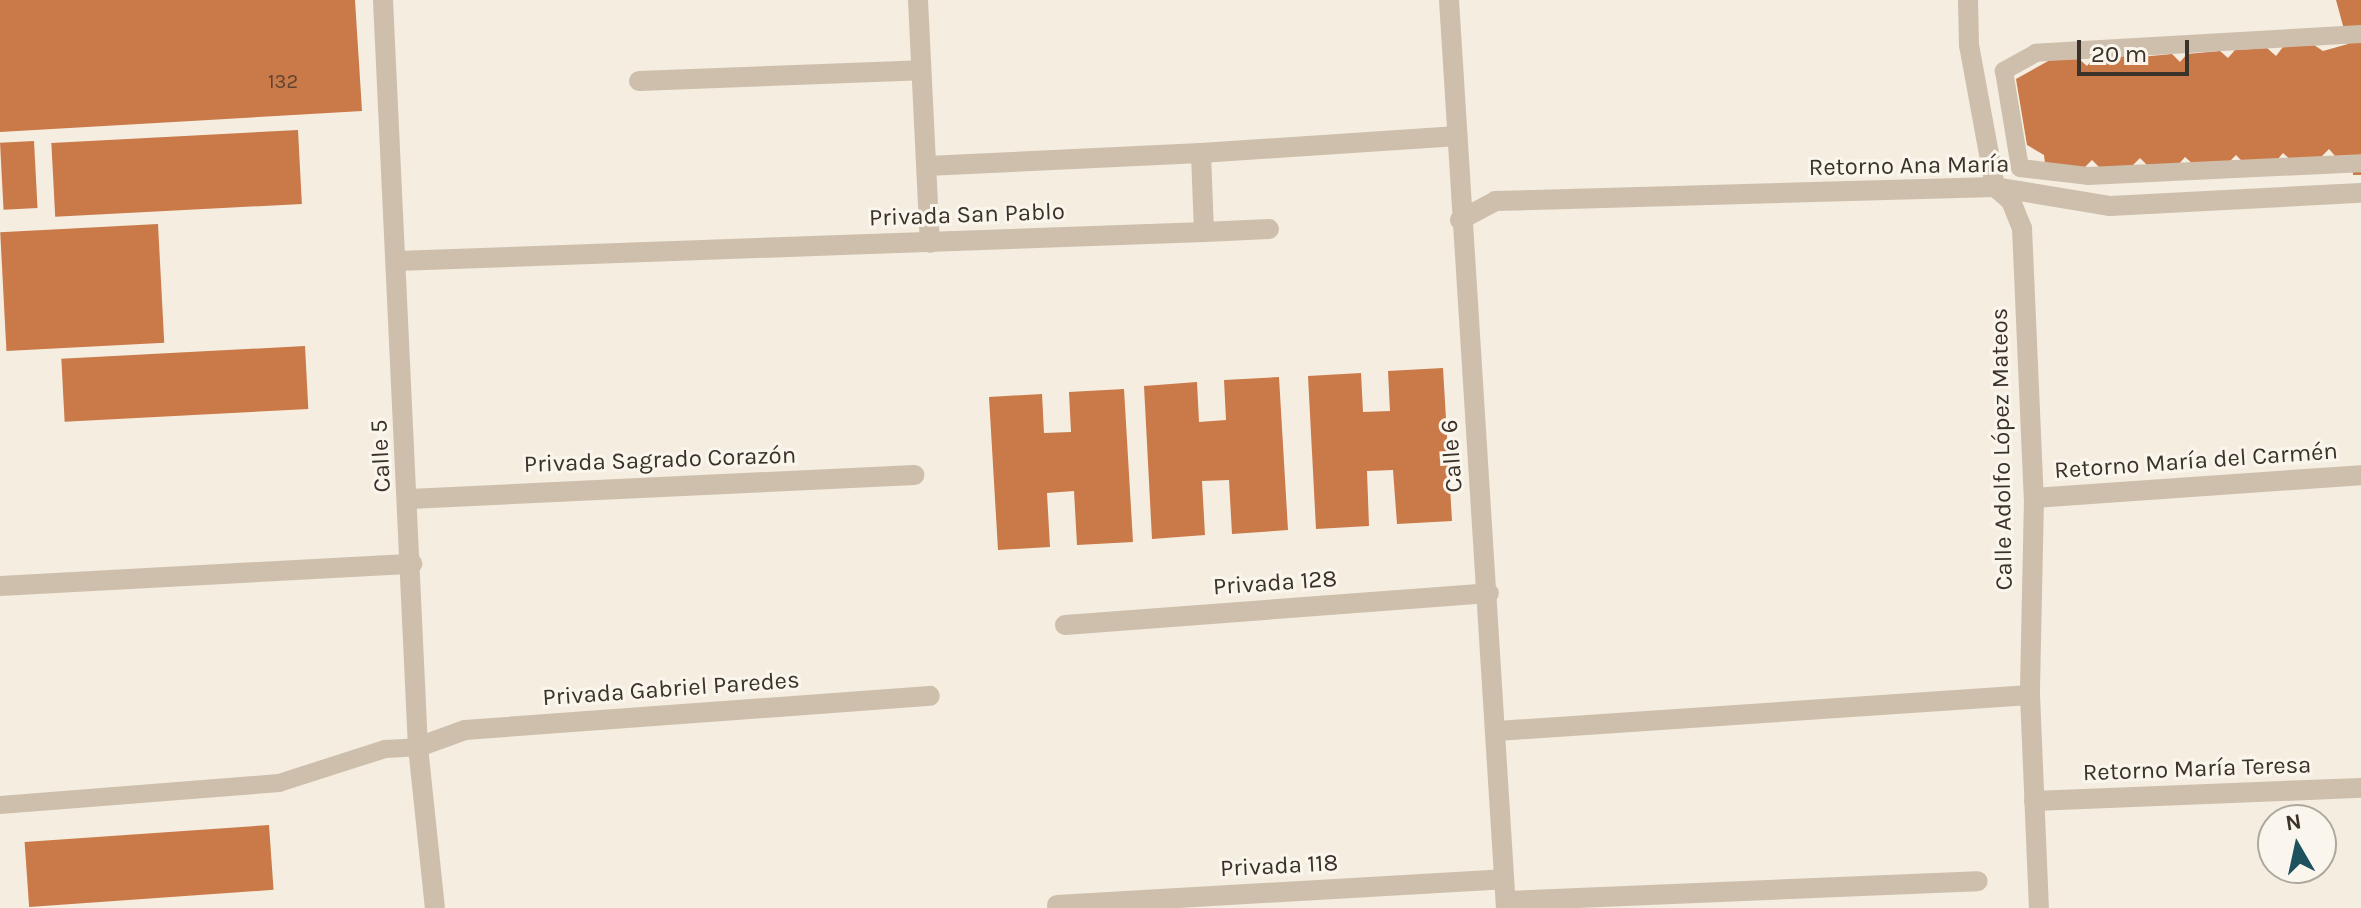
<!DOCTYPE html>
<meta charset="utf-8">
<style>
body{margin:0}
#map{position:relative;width:2361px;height:908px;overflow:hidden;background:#f4ede0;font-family:Karla,sans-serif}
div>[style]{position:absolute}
.building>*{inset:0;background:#ca7948;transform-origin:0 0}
.service>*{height:18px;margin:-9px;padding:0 9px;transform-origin:9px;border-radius:9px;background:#cdbfab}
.pedestrian>*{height:20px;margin:-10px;padding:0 10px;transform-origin:10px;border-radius:10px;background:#cdbfab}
.minor>*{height:20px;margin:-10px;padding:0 10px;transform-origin:10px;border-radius:10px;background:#cdbfab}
span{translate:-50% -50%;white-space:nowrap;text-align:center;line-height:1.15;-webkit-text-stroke:6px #fbf6ed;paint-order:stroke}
.number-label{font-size:20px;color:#5f4432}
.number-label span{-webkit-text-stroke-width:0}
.street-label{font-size:24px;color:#3b322a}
.north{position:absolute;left:2257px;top:804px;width:80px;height:80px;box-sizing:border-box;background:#fbf6ed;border:2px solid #aea89f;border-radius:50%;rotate:351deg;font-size:22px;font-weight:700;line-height:32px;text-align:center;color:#3b322a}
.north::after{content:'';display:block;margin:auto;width:28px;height:36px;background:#1e515e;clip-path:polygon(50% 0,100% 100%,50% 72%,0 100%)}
.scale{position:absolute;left:2077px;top:40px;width:112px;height:36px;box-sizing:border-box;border:4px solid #3b322a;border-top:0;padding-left:10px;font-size:24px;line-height:28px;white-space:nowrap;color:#3b322a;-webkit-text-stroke:6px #fbf6ed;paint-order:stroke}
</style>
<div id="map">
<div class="building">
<div style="clip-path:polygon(0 0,355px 0,362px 111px,0 132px)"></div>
<div style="clip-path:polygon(2336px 0,2361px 0,2361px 175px,2353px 175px,2352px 156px,2336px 157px,2329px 149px,2320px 158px,2291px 160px,2283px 153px,2277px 160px,2242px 161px,2236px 155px,2229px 162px,2193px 164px,2185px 157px,2178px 165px,2148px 166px,2140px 158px,2132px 166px,2100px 168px,2092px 160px,2084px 168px,2045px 163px,2044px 155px,2027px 145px,2016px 79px,2050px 60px,2079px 59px,2087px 66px,2094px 57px,2125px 56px,2132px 63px,2140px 57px,2172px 54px,2180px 62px,2187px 54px,2220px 51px,2228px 58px,2235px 50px,2267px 48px,2276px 56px,2283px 47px,2314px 45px,2323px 51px,2348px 44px)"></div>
<div style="left:298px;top:130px;width:74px;height:247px;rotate:87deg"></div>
<div style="left:34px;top:141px;width:67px;height:34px;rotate:87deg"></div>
<div style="left:158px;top:224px;width:119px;height:158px;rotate:87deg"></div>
<div style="left:305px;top:346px;width:63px;height:244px;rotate:87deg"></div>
<div style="clip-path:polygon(1443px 368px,1452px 521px,1397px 524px,1393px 470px,1367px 471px,1369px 526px,1316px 529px,1308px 376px,1361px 373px,1363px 412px,1390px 411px,1388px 371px)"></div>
<div style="clip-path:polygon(1279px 377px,1288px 530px,1232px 534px,1229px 480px,1202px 481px,1205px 535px,1152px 539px,1144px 386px,1197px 382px,1199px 422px,1226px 420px,1224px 380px)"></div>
<div style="clip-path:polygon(1124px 389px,1133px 542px,1077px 545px,1074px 491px,1047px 493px,1050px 547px,998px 550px,989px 397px,1042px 394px,1044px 433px,1071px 432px,1069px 392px)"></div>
<div style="left:269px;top:825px;width:65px;height:245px;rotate:86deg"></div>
</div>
<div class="service">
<div style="left:2361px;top:34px;width:326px;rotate:176.7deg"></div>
<div style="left:2036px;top:53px;width:37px;rotate:151deg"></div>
<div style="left:2004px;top:71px;width:98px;rotate:80.6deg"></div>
<div style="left:2020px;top:168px;width:68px;rotate:6.7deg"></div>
<div style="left:2088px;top:176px;width:273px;rotate:-2.7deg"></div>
<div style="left:0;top:805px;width:280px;rotate:-4.5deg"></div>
<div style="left:279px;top:783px;width:111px;rotate:-17.8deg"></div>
<div style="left:385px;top:749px;width:33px;rotate:-3deg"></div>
</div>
<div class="pedestrian">
<div style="left:1497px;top:731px;width:534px;rotate:-3.86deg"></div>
</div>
<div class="minor">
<div style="left:383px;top:0;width:748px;rotate:87.32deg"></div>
<div style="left:418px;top:747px;width:162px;rotate:84deg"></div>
<div style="left:918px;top:0;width:243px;rotate:87.2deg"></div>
<div style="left:1449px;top:0;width:910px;rotate:86.41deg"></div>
<div style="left:1968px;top:0;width:45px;rotate:88.7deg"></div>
<div style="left:1969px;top:45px;width:144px;rotate:79.6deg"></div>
<div style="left:1995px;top:187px;width:21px;rotate:41deg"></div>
<div style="left:2011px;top:201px;width:29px;rotate:68deg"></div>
<div style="left:2022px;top:228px;width:270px;rotate:87.5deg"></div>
<div style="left:2034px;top:498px;width:197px;rotate:91.2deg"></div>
<div style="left:2030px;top:695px;width:213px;rotate:87.6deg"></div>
<div style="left:639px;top:81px;width:282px;rotate:-2.2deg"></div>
<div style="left:927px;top:166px;width:274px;rotate:-2.7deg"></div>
<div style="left:1460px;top:220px;width:40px;rotate:-28deg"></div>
<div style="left:1495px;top:201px;width:500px;rotate:-1.6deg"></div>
<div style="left:1995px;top:187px;width:117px;rotate:9.4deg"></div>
<div style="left:2110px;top:206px;width:251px;rotate:-3deg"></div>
<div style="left:1204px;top:232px;width:65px;rotate:-2.6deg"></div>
<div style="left:397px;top:261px;width:808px;rotate:-2.06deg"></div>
<div style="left:1204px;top:232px;width:79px;rotate:-92.2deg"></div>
<div style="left:1201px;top:153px;width:257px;rotate:-3.8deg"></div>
<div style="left:2034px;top:498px;width:328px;rotate:-4deg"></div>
<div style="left:410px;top:499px;width:505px;rotate:-2.73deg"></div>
<div style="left:0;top:586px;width:413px;rotate:-3.1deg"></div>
<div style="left:1065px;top:625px;width:425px;rotate:-4.3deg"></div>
<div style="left:418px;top:747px;width:50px;rotate:-19.9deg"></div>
<div style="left:465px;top:730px;width:466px;rotate:-4.2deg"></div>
<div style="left:2034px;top:801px;width:327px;rotate:-2.3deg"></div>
<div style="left:1506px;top:901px;width:472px;rotate:-2.4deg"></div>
<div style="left:1057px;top:905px;width:447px;rotate:-3.3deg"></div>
</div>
<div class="number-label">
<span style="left:283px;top:81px">132</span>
</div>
<div class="street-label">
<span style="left:1909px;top:166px;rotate:-1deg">Retorno Ana María</span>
<span style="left:967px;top:215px;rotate:-2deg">Privada San Pablo</span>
<span style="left:2002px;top:449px;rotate:-91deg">Calle Adolfo López Mateos</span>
<span style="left:381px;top:456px;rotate:-93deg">Calle 5</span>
<span style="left:1452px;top:456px;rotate:-94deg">Calle 6</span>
<span style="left:660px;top:460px;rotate:-2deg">Privada Sagrado Corazón</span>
<span style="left:2196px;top:461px;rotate:-4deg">Retorno María del Carmén</span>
<span style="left:1275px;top:583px;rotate:-4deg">Privada 128</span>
<span style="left:671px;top:689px;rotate:-4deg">Privada Gabriel Paredes</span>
<span style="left:2197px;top:769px;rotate:-2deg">Retorno María Teresa</span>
<span style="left:1279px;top:866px;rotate:-3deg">Privada 118</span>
</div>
<div class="north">N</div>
<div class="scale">20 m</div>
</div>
